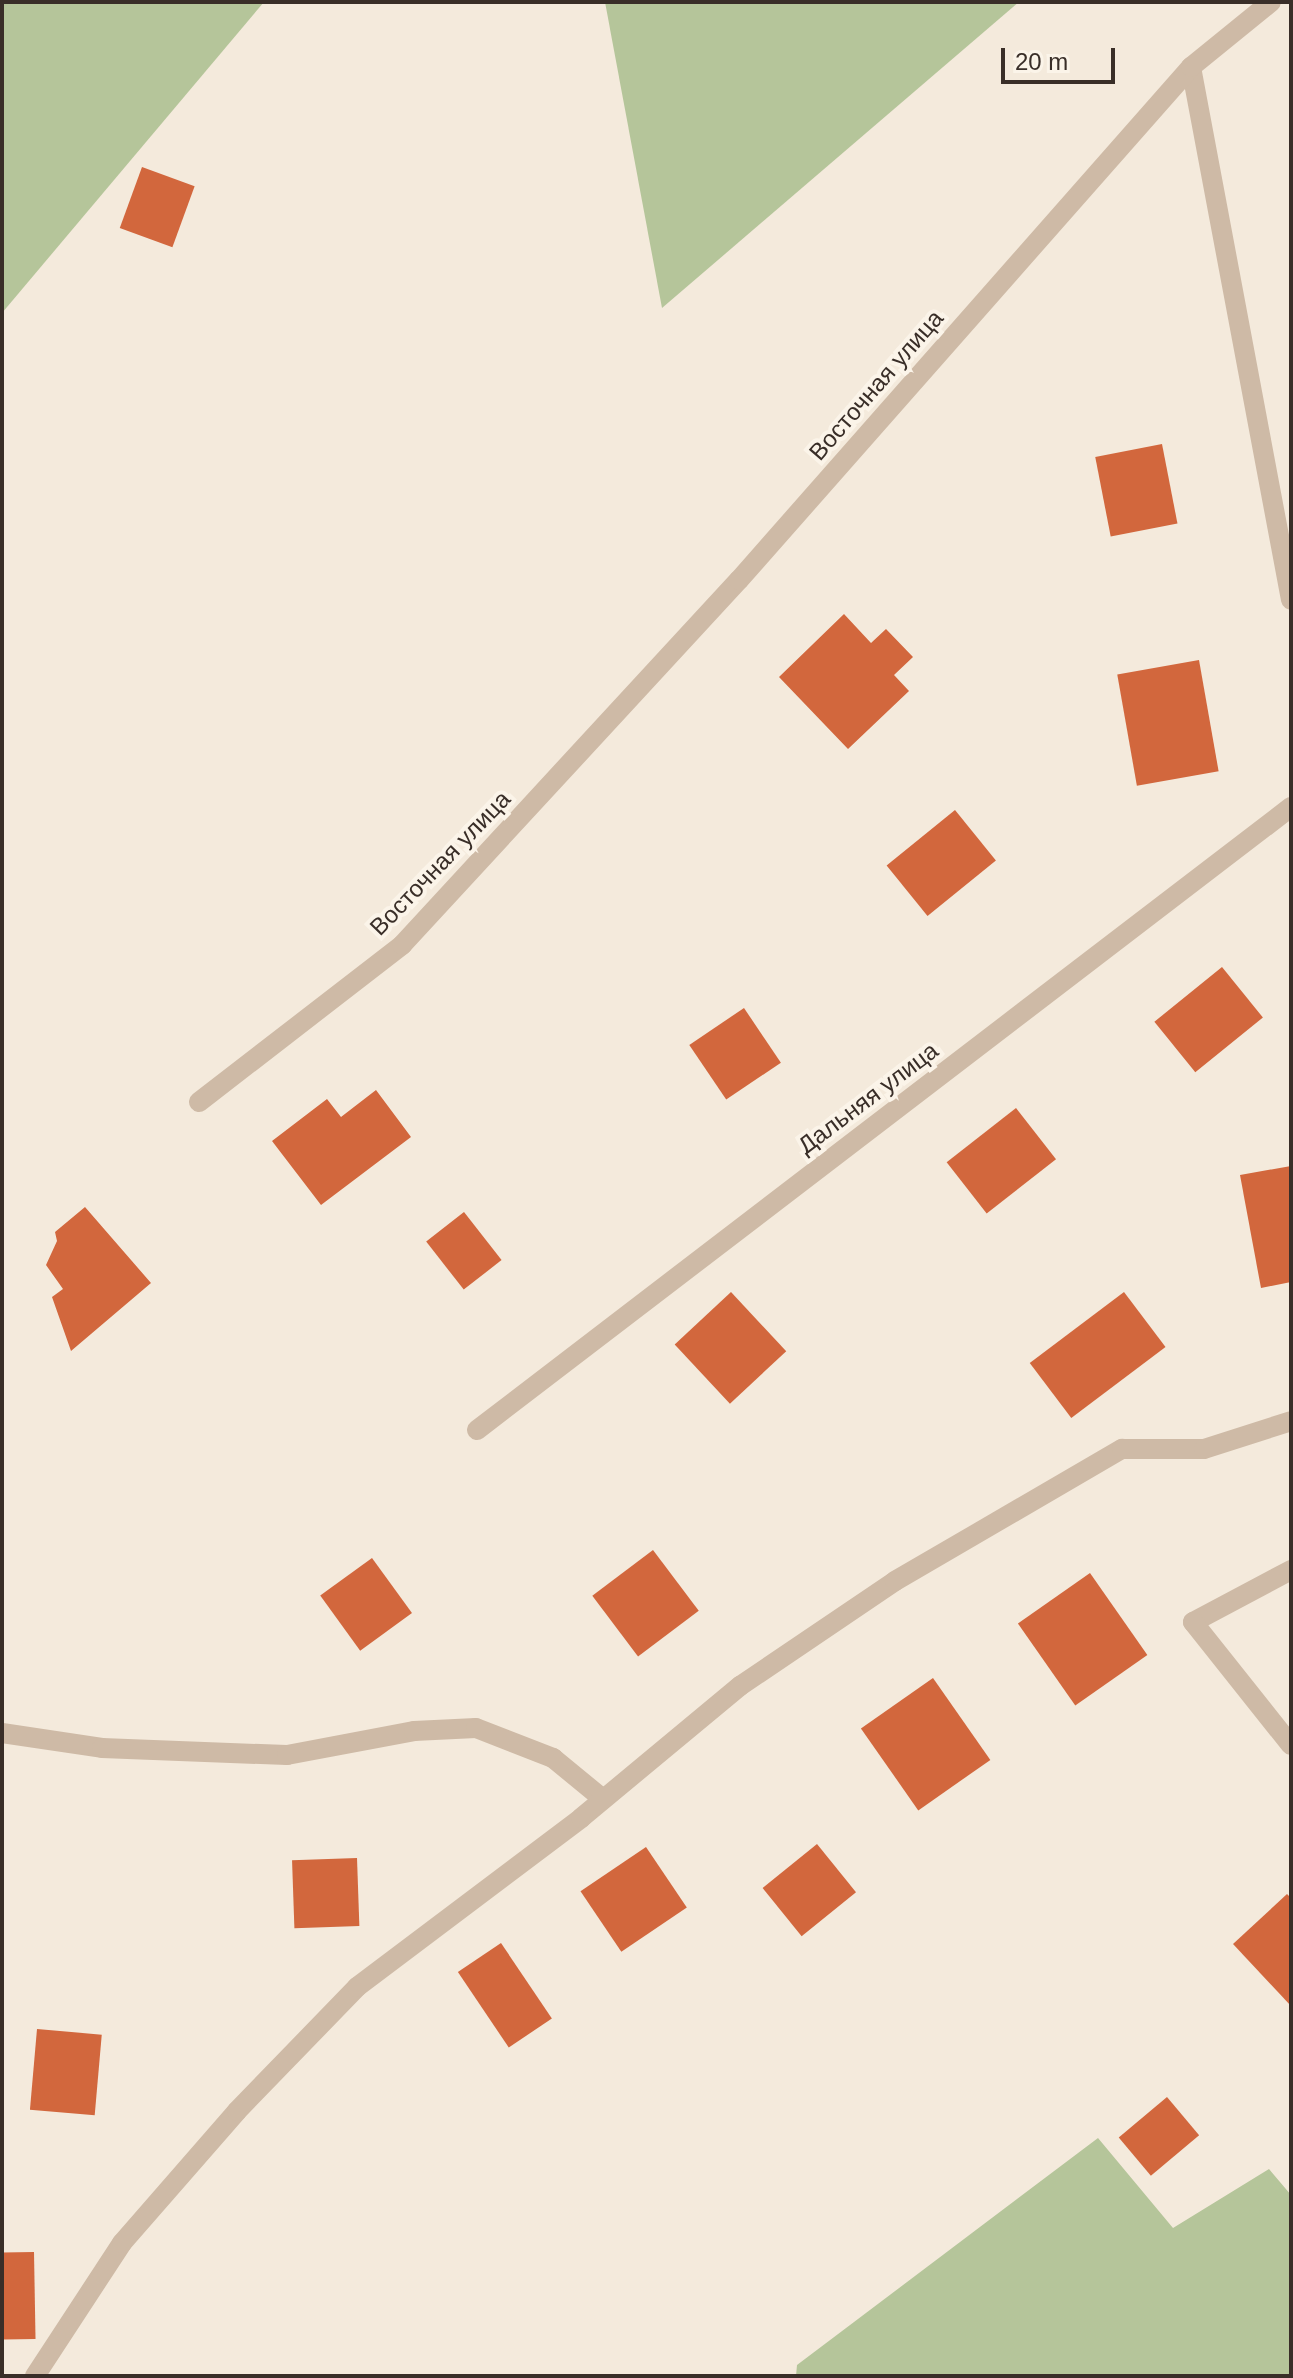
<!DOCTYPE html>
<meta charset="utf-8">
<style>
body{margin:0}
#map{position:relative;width:1293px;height:2378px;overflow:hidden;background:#f4eadc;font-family:Helvetica,sans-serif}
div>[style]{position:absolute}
.green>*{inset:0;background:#b5c59a}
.building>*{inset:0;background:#d2673d;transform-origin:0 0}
.lane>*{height:20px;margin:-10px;padding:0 10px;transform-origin:10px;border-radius:10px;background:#cebaa6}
.street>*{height:20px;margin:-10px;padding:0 10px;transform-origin:10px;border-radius:10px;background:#cebaa6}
span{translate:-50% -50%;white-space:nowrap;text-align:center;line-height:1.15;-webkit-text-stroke:8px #fbf4e9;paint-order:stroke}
.street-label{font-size:24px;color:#392e28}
.frame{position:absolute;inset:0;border:4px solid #392e28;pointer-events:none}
.scale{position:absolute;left:1001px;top:48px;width:114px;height:36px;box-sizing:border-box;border:4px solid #392e28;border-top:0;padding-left:10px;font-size:24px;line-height:28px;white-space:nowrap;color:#392e28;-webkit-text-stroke:6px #fbf4e9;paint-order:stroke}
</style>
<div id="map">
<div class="green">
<div style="clip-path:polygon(2px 2px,264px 2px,2px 313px)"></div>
<div style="clip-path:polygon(605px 2px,1019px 2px,662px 308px)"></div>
<div style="clip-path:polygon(1098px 2138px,1173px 2228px,1269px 2169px,1291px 2195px,1291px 2376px,796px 2376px,797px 2365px)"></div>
</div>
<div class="building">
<div style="left:142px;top:167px;width:56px;height:65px;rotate:20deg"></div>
<div style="left:1162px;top:444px;width:81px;height:68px;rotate:79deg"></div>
<div style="clip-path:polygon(844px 614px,871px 643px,886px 629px,913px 657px,894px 675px,909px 691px,848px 749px,779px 677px)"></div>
<div style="left:1199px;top:660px;width:113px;height:83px;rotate:80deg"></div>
<div style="left:955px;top:810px;width:65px;height:88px;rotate:51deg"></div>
<div style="left:1222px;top:967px;width:65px;height:87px;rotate:51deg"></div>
<div style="left:744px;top:1008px;width:66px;height:66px;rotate:56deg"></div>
<div style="clip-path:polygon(376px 1090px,411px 1137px,321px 1205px,272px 1141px,327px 1099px,341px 1117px)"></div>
<div style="left:1016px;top:1108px;width:65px;height:88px;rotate:52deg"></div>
<div style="clip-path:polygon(1291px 1166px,1291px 1282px,1261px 1288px,1240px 1175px)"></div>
<div style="clip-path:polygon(85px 1207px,151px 1283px,71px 1351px,52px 1297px,63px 1289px,46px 1265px,57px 1241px,55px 1232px)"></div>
<div style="left:464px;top:1212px;width:61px;height:48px;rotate:52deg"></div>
<div style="left:731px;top:1292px;width:81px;height:77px;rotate:47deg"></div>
<div style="left:1124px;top:1292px;width:69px;height:118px;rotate:53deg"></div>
<div style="left:653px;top:1550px;width:76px;height:76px;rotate:53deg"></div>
<div style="left:372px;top:1558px;width:68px;height:64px;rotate:54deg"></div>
<div style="left:1090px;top:1573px;width:100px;height:88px;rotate:55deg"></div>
<div style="left:933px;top:1678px;width:100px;height:88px;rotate:55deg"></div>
<div style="left:817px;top:1844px;width:62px;height:70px;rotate:51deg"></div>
<div style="left:646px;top:1847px;width:73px;height:79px;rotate:56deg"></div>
<div style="left:357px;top:1858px;width:68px;height:65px;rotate:88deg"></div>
<div style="clip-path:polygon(1287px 1894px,1291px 1898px,1291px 2006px,1233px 1944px)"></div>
<div style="left:501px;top:1943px;width:91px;height:52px;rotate:56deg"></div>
<div style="left:37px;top:2029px;width:65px;height:81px;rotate:5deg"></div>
<div style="left:1167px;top:2097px;width:50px;height:63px;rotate:50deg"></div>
<div style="left:34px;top:2252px;width:87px;height:32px;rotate:89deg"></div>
</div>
<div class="lane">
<div style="left:2px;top:1733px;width:101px;rotate:8.5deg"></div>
<div style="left:102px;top:1748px;width:185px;rotate:2.2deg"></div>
<div style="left:287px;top:1755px;width:129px;rotate:-10.7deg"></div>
<div style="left:414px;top:1731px;width:62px;rotate:-2.8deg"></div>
<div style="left:476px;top:1728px;width:83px;rotate:21.3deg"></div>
<div style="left:553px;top:1758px;width:65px;rotate:39.4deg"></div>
<div style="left:35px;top:2376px;width:159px;rotate:-56.8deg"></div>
<div style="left:122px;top:2243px;width:175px;rotate:-48.9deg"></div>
<div style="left:237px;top:2111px;width:173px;rotate:-45.9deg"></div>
<div style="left:357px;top:1987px;width:281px;rotate:-37deg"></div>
<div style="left:581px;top:1818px;width:207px;rotate:-39.7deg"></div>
<div style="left:740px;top:1686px;width:187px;rotate:-34.1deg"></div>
<div style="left:895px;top:1581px;width:263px;rotate:-30.2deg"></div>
<div style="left:1122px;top:1449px;width:82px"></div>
<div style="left:1204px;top:1449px;width:91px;rotate:-17.8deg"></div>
</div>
<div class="street">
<div style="left:1191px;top:67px;width:542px;rotate:79.37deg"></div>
<div style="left:199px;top:1102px;width:257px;rotate:-37.7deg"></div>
<div style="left:402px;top:945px;width:497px;rotate:-47.3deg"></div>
<div style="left:739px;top:580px;width:684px;rotate:-48.62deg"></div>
<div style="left:1191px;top:67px;width:103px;rotate:-39.1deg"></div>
<div style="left:477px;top:1430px;width:1025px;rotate:-37.43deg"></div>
<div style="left:1291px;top:1570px;width:111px;rotate:152deg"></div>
<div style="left:1193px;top:1622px;width:157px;rotate:51.5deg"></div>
</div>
<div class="street-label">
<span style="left:876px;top:385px;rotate:-49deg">Восточная улица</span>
<span style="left:440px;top:863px;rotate:-46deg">Восточная улица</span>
<span style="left:868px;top:1098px;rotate:-37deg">Дальняя улица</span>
</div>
<div class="frame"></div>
<div class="scale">20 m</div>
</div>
